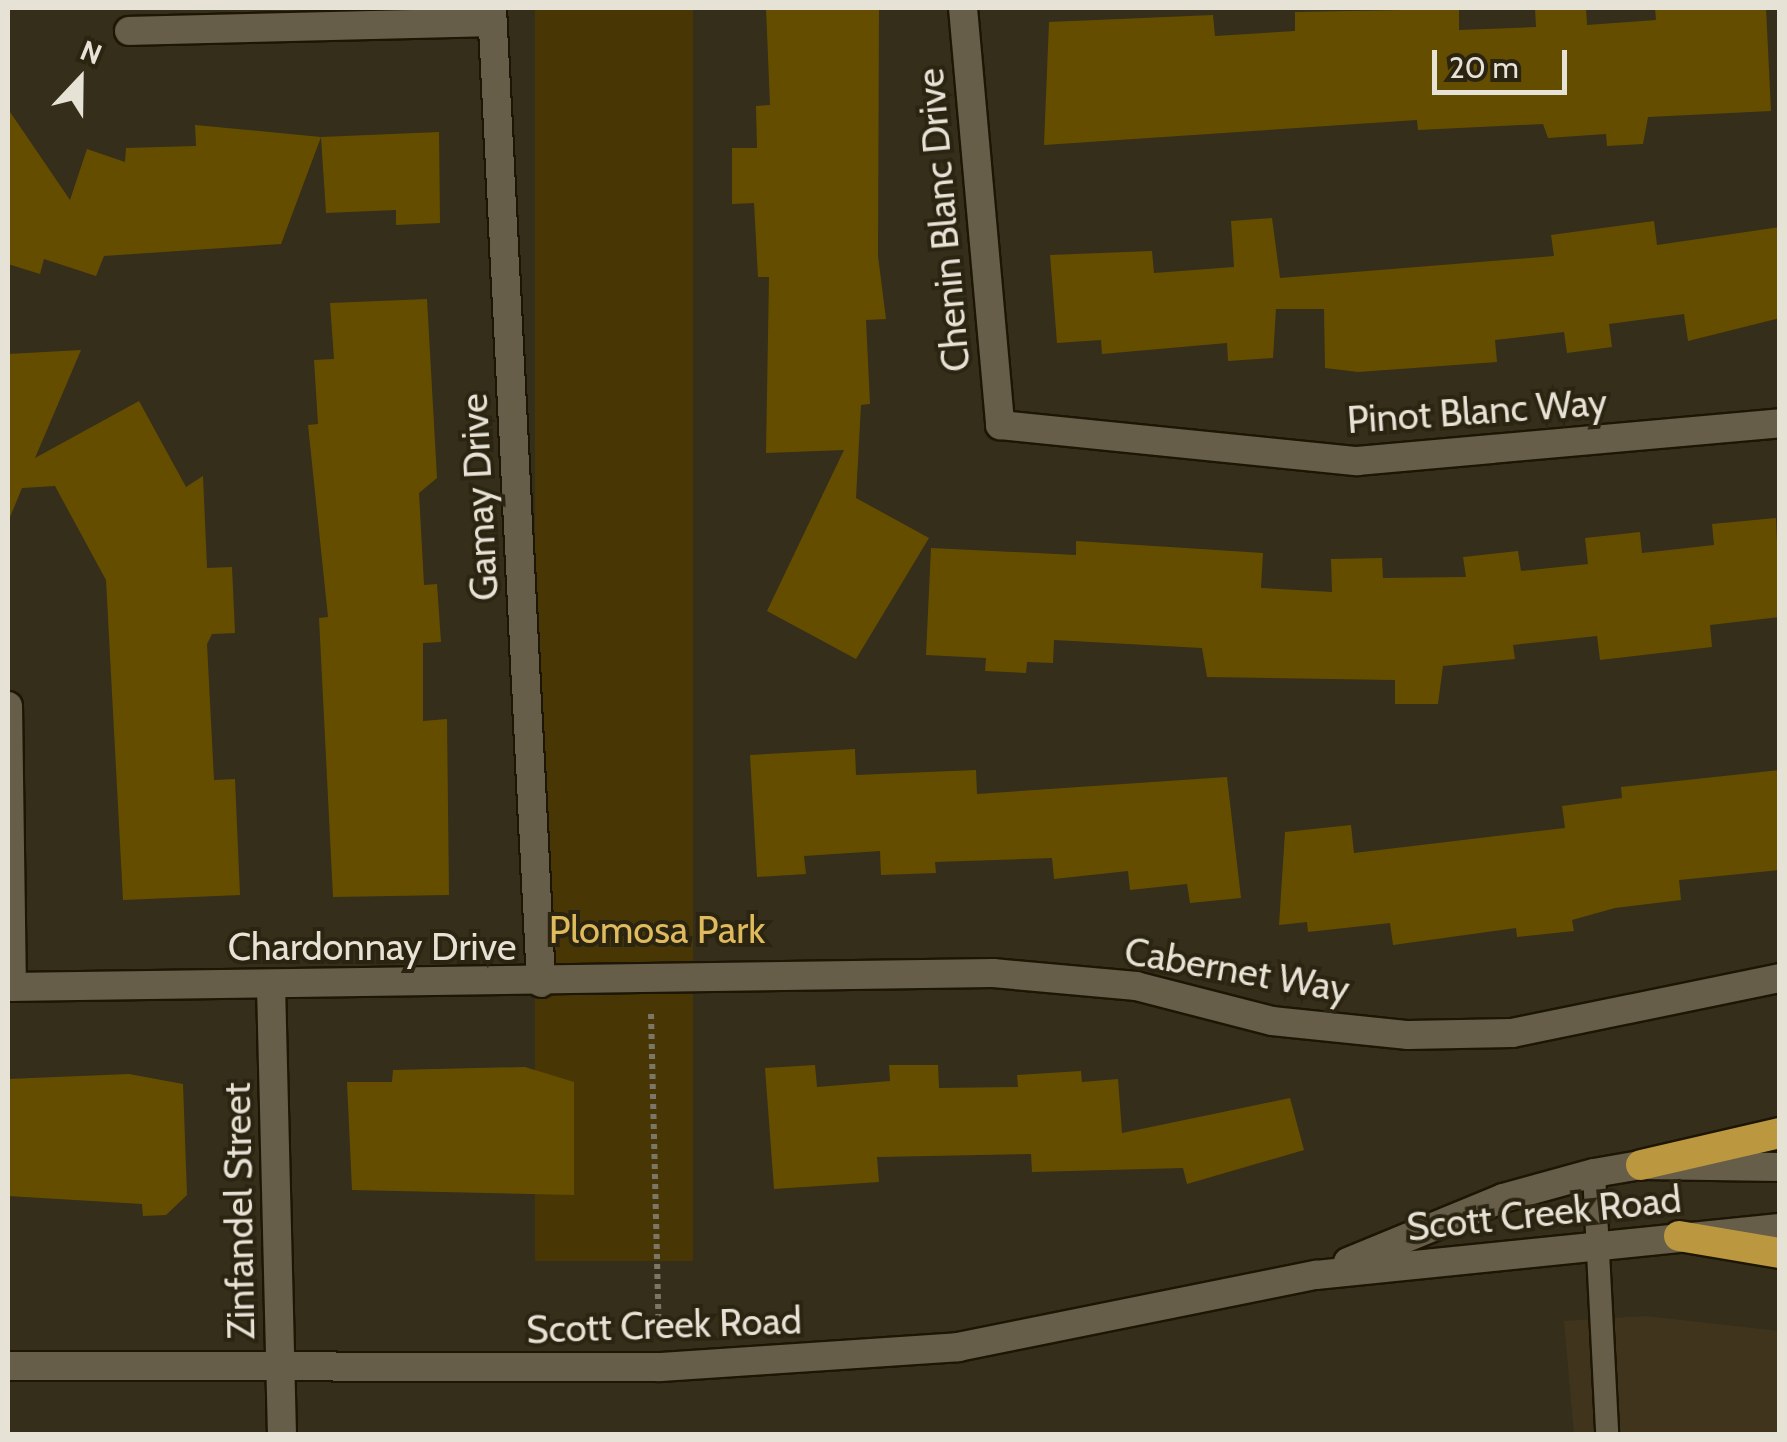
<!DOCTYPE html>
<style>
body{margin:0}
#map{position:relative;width:1787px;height:1442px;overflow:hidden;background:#352e1b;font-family:Cabin,sans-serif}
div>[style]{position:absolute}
.built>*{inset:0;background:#40351c}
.green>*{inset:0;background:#483705;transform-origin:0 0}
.building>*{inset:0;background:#654d00}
.path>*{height:6px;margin-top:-3px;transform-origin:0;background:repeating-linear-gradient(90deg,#7c7666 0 5px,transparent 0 10px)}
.roads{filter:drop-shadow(2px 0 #1d1604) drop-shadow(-2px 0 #1d1604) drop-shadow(0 2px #1d1604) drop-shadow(0 -2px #1d1604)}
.service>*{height:22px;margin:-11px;padding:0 11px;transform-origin:11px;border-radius:11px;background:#665e49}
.minor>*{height:28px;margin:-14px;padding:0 14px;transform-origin:14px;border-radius:14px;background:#665e49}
.secondary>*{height:28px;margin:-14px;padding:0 14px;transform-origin:14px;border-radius:14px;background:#665e49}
.motorway>*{height:30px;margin:-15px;padding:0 15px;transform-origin:15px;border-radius:15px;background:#bb983f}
span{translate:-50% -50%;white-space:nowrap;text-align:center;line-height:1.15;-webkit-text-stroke:8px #2b2411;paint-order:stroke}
.street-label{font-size:38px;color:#e7e2d6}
.park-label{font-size:38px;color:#dfbb5d}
.frame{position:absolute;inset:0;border:10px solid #e7e2d6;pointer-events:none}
.north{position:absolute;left:30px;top:30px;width:100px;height:100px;-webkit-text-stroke:8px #2b2411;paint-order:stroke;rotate:22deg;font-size:28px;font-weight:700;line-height:40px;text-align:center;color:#e7e2d6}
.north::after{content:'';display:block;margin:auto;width:35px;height:45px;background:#e7e2d6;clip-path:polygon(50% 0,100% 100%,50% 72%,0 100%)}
.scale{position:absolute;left:1432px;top:50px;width:135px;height:45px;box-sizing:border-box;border:5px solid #e7e2d6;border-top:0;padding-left:12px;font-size:30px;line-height:35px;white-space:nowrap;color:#e7e2d6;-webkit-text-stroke:8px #2b2411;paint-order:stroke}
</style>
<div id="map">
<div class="built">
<div style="clip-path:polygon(1645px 1316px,1779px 1331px,1779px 1434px,1574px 1434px,1564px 1321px)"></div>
</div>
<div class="green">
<div style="left:535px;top:8px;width:158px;height:1253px"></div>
</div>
<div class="building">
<div style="clip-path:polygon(766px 8px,879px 8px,878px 256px,886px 319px,866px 320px,870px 404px,861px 405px,856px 498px,929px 538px,856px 659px,767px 611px,844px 450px,766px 453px,769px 277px,758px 277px,754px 203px,732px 204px,732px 148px,757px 148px,756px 106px,770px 105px)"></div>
<div style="clip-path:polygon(1535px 8px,1586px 8px,1587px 25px,1656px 20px,1655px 8px,1766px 8px,1771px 111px,1648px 117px,1643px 144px,1607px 146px,1606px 134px,1548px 138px,1543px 124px,1418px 130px,1417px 120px,1044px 145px,1049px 22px,1213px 15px,1215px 36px,1295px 31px,1295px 12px,1459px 9px,1459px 30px,1536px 27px)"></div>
<div style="clip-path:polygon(8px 109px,70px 200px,87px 149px,125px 162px,126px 148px,196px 146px,195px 125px,321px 137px,281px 244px,104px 256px,96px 276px,44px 259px,40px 274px,8px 264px)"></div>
<div style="clip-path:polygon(439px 132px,440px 223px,396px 225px,396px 210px,326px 213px,321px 137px)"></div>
<div style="clip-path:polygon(1272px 218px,1280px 278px,1554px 256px,1551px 235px,1654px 221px,1657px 245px,1780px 227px,1780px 318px,1688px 341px,1684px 314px,1609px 324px,1612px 347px,1567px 353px,1564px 332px,1495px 340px,1497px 362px,1358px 372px,1325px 368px,1324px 309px,1276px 309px,1273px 358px,1228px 361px,1227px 343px,1102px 354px,1101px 340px,1057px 343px,1050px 255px,1152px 251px,1154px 273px,1234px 267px,1231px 221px)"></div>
<div style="clip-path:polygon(427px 299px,437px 478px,419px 493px,424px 585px,437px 584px,441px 642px,423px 643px,423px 721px,447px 719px,449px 895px,333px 897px,319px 618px,328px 617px,308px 425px,318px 424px,314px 360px,334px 359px,330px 303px)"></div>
<div style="clip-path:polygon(81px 350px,35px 458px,139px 401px,186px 487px,203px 476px,207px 568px,232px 567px,235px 633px,212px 634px,207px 644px,214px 780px,235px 779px,240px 895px,123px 900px,106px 580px,55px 486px,22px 488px,8px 522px,8px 354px)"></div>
<div style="clip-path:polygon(1776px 518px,1780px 617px,1710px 625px,1712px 647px,1600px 660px,1597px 636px,1513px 645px,1515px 659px,1443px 666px,1438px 704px,1395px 704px,1395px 680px,1207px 677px,1202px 648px,1054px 640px,1053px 663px,1027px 662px,1026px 673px,985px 671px,986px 658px,926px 655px,931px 548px,1076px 555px,1076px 541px,1263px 553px,1261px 588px,1332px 592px,1331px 559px,1382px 558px,1383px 578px,1466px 577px,1463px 557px,1518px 551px,1521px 571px,1588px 564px,1585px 538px,1640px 532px,1642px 553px,1714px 545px,1712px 524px)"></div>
<div style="clip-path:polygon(855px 749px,856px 775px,976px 770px,977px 794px,1227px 777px,1241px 898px,1190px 903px,1187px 884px,1130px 890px,1128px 871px,1054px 879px,1052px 858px,935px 862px,936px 873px,881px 875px,880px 851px,804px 856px,806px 874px,757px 877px,750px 755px)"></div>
<div style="clip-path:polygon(1780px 770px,1780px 870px,1679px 880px,1681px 900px,1615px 908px,1572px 920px,1574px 931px,1517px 937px,1516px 928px,1393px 945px,1390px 923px,1308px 932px,1307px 922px,1279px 925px,1285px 832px,1351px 825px,1354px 853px,1565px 828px,1562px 806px,1622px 798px,1621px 787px)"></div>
<div style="clip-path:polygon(815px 1065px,817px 1087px,890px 1081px,889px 1065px,938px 1065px,939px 1088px,1018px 1087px,1017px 1075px,1081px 1071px,1082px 1082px,1118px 1079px,1122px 1133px,1290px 1098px,1304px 1150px,1187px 1184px,1183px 1168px,1032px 1172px,1031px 1154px,877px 1157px,879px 1182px,774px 1189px,765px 1068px)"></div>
<div style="clip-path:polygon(525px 1067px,574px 1082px,574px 1195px,352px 1190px,347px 1082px,392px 1082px,393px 1070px)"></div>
<div style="clip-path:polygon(129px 1074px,183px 1084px,187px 1195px,166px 1215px,143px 1216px,142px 1204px,8px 1196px,8px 1079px)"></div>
</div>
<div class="path">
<div style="left:651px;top:1014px;width:317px;rotate:88.6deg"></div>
</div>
<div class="roads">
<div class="service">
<div style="left:1594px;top:1173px;width:261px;rotate:87.1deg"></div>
</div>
<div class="minor">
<div style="left:492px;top:8px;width:976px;rotate:87.12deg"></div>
<div style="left:963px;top:8px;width:419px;rotate:84.9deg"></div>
<div style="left:1000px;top:425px;width:359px;rotate:5.8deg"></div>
<div style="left:1357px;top:461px;width:425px;rotate:-5.1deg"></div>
<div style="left:129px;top:31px;width:363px;rotate:-1.4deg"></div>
<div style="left:8px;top:706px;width:281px;rotate:89.2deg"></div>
<div style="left:271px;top:985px;width:449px;rotate:88.6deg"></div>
<div style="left:8px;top:987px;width:985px;rotate:-0.81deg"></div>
<div style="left:993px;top:973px;width:144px;rotate:5.2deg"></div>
<div style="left:1136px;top:986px;width:140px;rotate:14.4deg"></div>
<div style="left:1272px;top:1021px;width:137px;rotate:5.9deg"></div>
<div style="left:1408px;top:1035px;width:104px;rotate:-1.1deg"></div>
<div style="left:1512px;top:1033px;width:274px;rotate:-11.6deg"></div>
</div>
<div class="secondary">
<div style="left:1348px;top:1262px;width:168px;rotate:-22.4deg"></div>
<div style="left:1503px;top:1198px;width:94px;rotate:-15.4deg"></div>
<div style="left:1594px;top:1173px;width:48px;rotate:-9.7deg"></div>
<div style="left:1641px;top:1165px;width:139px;rotate:0.8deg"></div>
<div style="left:8px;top:1366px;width:652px;rotate:0.09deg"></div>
<div style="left:660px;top:1367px;width:299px;rotate:-3.8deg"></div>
<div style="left:958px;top:1347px;width:365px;rotate:-11.4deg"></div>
<div style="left:1316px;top:1275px;width:466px;rotate:-5.8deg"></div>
</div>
<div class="motorway">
<div style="left:1641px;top:1165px;width:143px;rotate:-13deg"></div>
<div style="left:1679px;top:1236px;width:102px;rotate:9.6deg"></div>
</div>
</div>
<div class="street-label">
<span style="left:943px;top:220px;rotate:-95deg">Chenin Blanc Drive</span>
<span style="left:1477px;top:411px;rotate:-4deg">Pinot Blanc Way</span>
<span style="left:479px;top:497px;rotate:-93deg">Gamay Drive</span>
<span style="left:372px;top:947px">Chardonnay Drive</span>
<span style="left:1237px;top:970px;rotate:10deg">Cabernet Way</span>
<span style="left:239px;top:1211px;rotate:-91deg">Zinfandel Street</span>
<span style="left:1544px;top:1213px;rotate:-6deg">Scott Creek Road</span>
<span style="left:664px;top:1325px;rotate:-2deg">Scott Creek Road</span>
</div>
<div class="park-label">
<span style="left:657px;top:930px">Plomosa Park</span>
</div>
<div class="frame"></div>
<div class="north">N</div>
<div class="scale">20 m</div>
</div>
